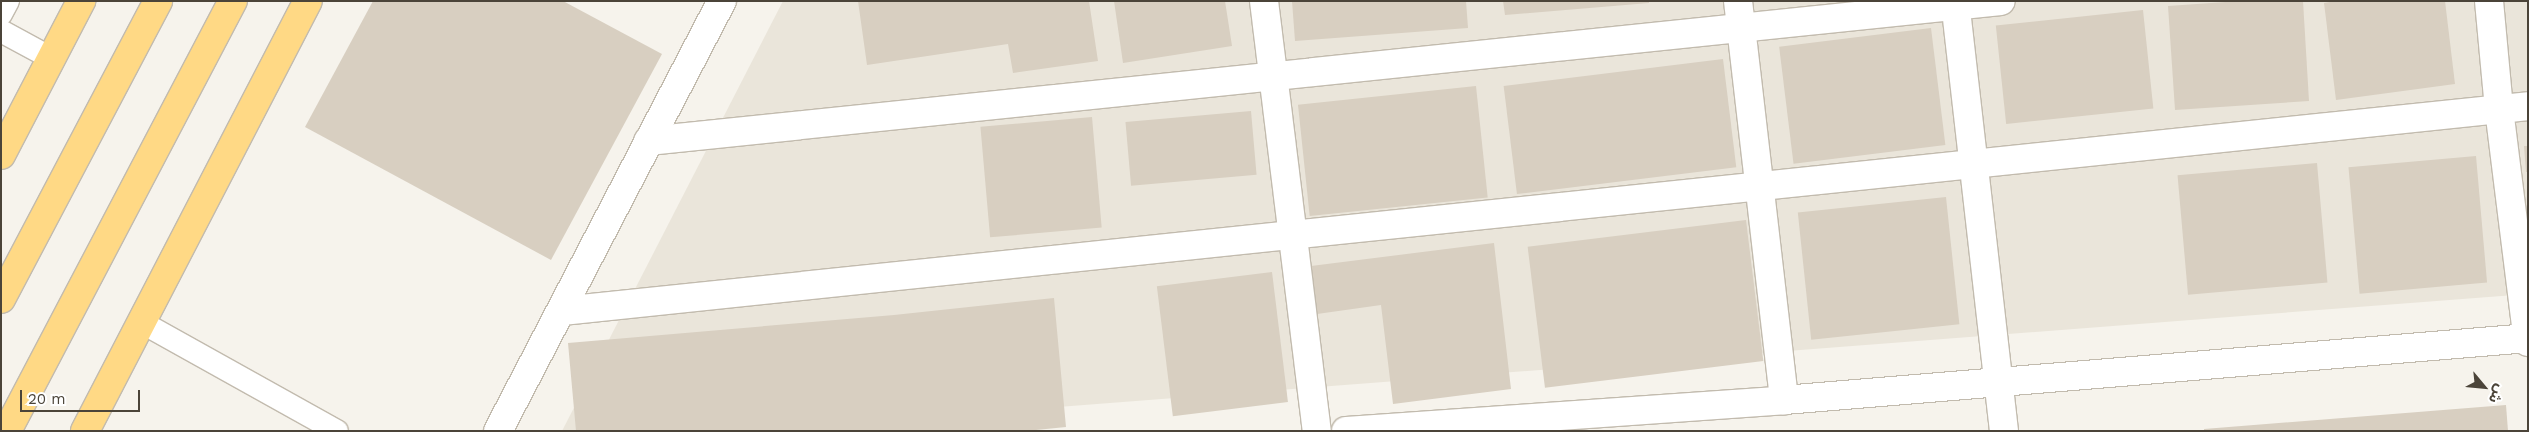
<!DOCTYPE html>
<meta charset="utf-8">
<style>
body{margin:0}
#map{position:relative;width:2529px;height:432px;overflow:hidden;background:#f6f3ec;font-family:"Work Sans","Noto Sans Arabic",sans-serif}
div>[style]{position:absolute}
.residential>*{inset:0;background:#eae5da}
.building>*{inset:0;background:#d8cfc1;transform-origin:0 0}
.roads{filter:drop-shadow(1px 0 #c2bbae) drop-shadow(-1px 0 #c2bbae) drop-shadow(0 1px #c2bbae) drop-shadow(0 -1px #c2bbae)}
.service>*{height:22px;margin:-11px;padding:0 11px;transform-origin:11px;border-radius:11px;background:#fff}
.minor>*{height:28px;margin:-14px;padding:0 14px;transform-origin:14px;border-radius:14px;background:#fff}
.trunk>*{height:28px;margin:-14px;padding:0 14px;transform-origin:14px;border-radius:14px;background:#ffd985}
span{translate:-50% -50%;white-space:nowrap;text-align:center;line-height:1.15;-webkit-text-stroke:5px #fff;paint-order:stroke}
.frame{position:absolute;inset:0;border:2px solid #4b4439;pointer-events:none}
.north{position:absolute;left:2459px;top:362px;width:50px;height:50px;-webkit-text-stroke:4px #fff;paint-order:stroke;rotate:118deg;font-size:14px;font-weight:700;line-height:20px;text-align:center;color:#4b4439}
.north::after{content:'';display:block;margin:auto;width:18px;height:22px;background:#4b4439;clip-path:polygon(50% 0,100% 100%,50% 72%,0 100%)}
.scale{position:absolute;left:20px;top:390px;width:120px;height:22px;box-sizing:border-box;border:2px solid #4b4439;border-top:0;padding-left:6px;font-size:15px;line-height:18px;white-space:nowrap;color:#4b4439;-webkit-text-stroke:4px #fff;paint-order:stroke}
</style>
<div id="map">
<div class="residential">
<div style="clip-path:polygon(783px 1px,2528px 1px,2528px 294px,746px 431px,562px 431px)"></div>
</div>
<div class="building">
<div style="clip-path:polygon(373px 1px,563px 1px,662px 54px,551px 260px,305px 127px)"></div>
<div style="clip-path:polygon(858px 1px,1089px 1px,1098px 61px,1013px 73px,1008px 44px,867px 65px)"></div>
<div style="clip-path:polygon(1114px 1px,1225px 1px,1232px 46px,1123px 63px)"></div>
<div style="clip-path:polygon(1292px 1px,1466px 1px,1468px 28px,1295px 41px)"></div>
<div style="clip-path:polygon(1503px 1px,1649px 1px,1649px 3px,1505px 15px)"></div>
<div style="clip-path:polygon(2240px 1px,2303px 1px,2309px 101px,2175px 110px,2168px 6px)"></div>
<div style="clip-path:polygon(2335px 1px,2445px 1px,2455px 84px,2336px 100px,2324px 3px)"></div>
<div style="left:2143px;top:10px;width:99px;height:148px;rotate:84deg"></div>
<div style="left:1931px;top:28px;width:118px;height:153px;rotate:83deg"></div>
<div style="left:1723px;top:59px;width:109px;height:221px;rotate:83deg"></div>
<div style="left:1476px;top:86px;width:112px;height:179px;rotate:84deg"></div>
<div style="left:1251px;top:111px;width:64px;height:126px;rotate:85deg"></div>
<div style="left:1092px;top:117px;width:111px;height:112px;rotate:85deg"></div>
<div style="clip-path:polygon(2524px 146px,2528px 146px,2528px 172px,2526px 172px)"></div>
<div style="left:2476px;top:156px;width:127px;height:128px;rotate:85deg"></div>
<div style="left:2317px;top:163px;width:120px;height:140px;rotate:85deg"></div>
<div style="left:1946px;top:197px;width:128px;height:149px;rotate:84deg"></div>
<div style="left:1746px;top:220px;width:142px;height:220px;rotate:83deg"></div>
<div style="clip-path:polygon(1494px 243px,1511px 389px,1393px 404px,1381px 305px,1317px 314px,1311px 266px)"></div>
<div style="left:1272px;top:272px;width:131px;height:116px;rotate:83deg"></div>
<div style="clip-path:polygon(1054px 298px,1066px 427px,1026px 431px,576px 431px,568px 343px,894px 315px)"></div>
<div style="clip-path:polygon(2506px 405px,2508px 431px,2204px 431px,2204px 429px)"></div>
</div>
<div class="roads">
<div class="service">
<div style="left:1px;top:14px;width:15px;rotate:-62deg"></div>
<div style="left:1px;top:31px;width:57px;rotate:28.4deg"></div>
<div style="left:141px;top:322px;width:224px;rotate:29.1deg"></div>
</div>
<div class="minor">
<div style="left:1264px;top:1px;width:433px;rotate:83deg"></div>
<div style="left:1738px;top:1px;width:402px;rotate:83.4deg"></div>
<div style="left:1955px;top:1px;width:433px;rotate:83.5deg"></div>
<div style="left:2489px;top:1px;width:108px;rotate:84.7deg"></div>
<div style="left:2499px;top:109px;width:235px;rotate:82.9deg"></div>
<div style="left:648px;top:141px;width:1360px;rotate:-5.91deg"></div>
<div style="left:562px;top:311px;width:1977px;rotate:-5.95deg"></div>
<div style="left:498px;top:431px;width:485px;rotate:-62.5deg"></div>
<div style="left:1346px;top:431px;width:439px;rotate:-4deg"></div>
<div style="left:1784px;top:400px;width:747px;rotate:-4.76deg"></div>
</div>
<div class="trunk">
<div style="left:1px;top:155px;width:174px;rotate:-62.5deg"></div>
<div style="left:1px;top:299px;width:337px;rotate:-62.2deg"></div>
<div style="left:7px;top:431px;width:486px;rotate:-62.3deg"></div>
<div style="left:85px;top:431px;width:484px;rotate:-62.6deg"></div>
</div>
</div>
<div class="frame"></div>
<div class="north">ش</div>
<div class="scale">20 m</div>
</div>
